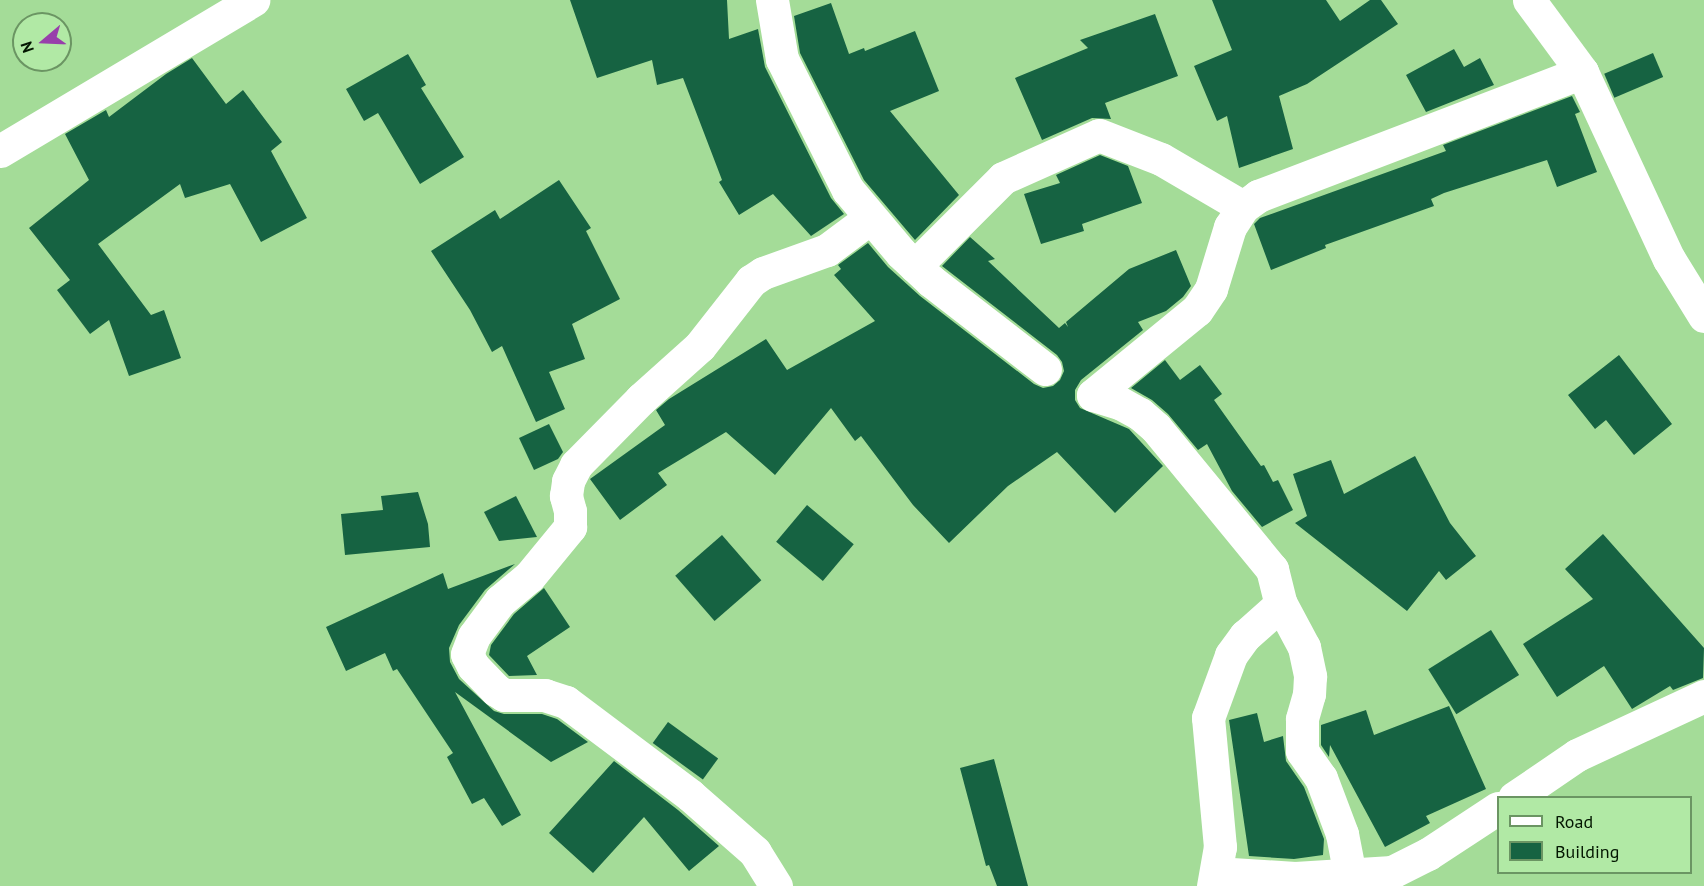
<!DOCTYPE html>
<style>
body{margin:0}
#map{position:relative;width:1704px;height:886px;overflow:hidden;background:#a4dc98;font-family:"PT Sans",sans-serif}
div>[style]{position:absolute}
.building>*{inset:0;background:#166342;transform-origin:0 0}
.minor>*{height:33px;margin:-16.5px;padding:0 16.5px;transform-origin:16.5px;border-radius:16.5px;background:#fff}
span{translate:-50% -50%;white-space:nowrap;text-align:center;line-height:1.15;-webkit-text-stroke:6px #b1e9a5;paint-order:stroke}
.legend{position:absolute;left:1497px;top:796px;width:195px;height:78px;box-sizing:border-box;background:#b1e9a5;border:2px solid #6b9563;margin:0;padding:8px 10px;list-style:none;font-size:18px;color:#031601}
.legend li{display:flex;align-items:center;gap:12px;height:30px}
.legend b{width:30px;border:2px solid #6b9563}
.north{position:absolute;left:12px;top:12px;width:60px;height:60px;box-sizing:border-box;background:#b1e9a5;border:2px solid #6b9563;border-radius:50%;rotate:251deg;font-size:16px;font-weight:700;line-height:24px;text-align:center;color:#031601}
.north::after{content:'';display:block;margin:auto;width:21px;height:27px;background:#983fab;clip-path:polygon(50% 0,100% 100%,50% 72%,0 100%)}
</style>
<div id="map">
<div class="building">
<div style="clip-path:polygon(570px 0,727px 0,729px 39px,758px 29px,765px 67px,831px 198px,844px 214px,811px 236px,773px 194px,739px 215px,719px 182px,722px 180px,683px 78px,657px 85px,652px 60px,597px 78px)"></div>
<div style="clip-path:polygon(1212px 0,1326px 0,1340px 21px,1370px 0,1381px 0,1398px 24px,1307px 84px,1279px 96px,1293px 149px,1239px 168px,1227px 116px,1217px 121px,1194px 66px,1232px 50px)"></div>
<div style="clip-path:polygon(831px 3px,849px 54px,864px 48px,865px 51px,915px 31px,939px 91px,890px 111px,959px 195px,915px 240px,864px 180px,800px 53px,794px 16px)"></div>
<div style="clip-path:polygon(1155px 14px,1178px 76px,1105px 103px,1111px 119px,1092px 118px,1042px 140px,1015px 78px,1088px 48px,1080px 40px)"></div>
<div style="clip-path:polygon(1454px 49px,1464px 67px,1480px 58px,1494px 85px,1426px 112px,1406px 75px)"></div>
<div style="left:1653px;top:53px;width:26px;height:53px;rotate:67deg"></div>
<div style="clip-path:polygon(408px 54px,426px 85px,421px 88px,464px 157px,420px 184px,378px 113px,364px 121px,346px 89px)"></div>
<div style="clip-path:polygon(192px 58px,226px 104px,243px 90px,282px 142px,271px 151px,307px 218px,261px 242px,230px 184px,185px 198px,180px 184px,98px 244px,151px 315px,164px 310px,181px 358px,129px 376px,109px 320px,90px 334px,57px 290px,70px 280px,29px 228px,89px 180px,65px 134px,106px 110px,109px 117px,166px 74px)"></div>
<div style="clip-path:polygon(1572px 96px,1580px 112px,1575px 114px,1597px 172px,1557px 187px,1547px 160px,1444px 193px,1431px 199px,1434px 206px,1325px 245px,1326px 248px,1271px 270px,1254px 224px,1260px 218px,1446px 151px,1443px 145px)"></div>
<div style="clip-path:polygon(1100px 155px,1128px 166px,1142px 203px,1082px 224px,1084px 231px,1041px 244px,1024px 194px,1060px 183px,1056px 175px)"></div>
<div style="clip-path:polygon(559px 180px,591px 228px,586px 231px,620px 299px,572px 324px,585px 359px,549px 372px,565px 409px,536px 422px,502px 346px,492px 352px,470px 310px,431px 251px,495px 210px,500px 219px)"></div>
<div style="clip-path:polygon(970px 237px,995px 259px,988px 261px,1059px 328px,1065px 323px,1068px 327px,1066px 322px,1129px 269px,1176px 250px,1191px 286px,1183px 297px,1166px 311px,1138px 322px,1143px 330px,1081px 380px,1075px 390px,1075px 400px,1080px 408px,1129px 429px,1163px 466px,1115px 513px,1057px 452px,1008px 486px,949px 543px,913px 505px,861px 436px,855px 441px,831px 408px,775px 475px,726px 432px,658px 473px,667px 485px,620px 520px,590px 479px,665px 425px,656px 410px,669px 399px,766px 339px,787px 370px,875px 321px,834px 275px,841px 269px,838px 265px,868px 243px,888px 267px,920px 296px,1034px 384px,1043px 388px,1053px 386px,1060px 380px,1064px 371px,1062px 362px,1057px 355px,942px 266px)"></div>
<div style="clip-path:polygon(1619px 355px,1672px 424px,1634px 455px,1606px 420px,1595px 429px,1568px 395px)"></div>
<div style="clip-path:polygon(1165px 360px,1180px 380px,1200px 365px,1222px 394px,1214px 400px,1261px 466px,1264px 465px,1273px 482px,1278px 480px,1293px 510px,1262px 527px,1232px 491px,1207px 444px,1198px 450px,1168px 414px,1152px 400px,1131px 388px)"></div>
<div style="clip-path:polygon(549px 424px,563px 452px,558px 459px,534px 470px,519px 438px)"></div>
<div style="clip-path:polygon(1415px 456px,1450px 523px,1476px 556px,1446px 580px,1439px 571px,1407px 611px,1295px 523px,1307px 516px,1293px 474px,1331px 460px,1344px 494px)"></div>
<div style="clip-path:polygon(418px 492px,428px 524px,430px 547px,345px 555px,341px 514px,383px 510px,381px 496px)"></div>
<div style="clip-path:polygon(516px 496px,537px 537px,499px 541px,484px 512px)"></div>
<div style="left:807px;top:505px;width:61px;height:48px;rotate:40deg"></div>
<div style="clip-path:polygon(1603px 534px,1704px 648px,1703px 678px,1673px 690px,1670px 686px,1632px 709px,1604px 666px,1557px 697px,1523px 644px,1593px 599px,1565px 569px)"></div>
<div style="left:722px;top:535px;width:60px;height:62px;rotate:49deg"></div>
<div style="clip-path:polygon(515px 564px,485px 590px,459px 625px,449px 648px,450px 662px,459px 679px,494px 711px,504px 714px,542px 714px,557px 719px,588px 742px,551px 762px,455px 692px,521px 815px,502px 826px,484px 798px,472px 804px,447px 757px,453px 753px,397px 669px,393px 671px,385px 653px,346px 671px,326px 627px,443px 573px,448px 589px)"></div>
<div style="clip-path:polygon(544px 588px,570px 627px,527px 656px,537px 675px,509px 676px,489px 655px,491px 645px,514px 614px)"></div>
<div style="left:1491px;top:630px;width:53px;height:74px;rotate:58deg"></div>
<div style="clip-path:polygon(1449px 706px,1486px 789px,1426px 816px,1430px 823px,1385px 847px,1330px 745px,1329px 757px,1321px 745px,1321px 725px,1366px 710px,1374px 735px)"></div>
<div style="clip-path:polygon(1257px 713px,1264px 742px,1283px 736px,1286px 761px,1304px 787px,1324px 839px,1323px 855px,1294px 859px,1249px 856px,1229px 720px)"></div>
<div style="left:668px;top:722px;width:62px;height:26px;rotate:36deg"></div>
<div style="clip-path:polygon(994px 759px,1028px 886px,997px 886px,989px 865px,986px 866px,960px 768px)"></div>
<div style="clip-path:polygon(614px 761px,678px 810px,719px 846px,689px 871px,644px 817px,593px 873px,549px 833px)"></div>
</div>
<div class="minor">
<div style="left:772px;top:0;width:60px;rotate:80.4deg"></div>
<div style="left:782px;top:59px;width:147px;rotate:63.3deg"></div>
<div style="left:848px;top:190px;width:82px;rotate:49.9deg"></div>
<div style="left:901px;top:253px;width:41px;rotate:43deg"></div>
<div style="left:931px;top:281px;width:144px;rotate:37.7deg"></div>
<div style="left:1529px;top:0;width:89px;rotate:53.6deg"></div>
<div style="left:1582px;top:72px;width:206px;rotate:65.1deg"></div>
<div style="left:1669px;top:259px;width:67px;rotate:58.4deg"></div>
<div style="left:0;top:151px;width:295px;rotate:-30.8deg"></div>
<div style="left:915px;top:266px;width:124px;rotate:-45deg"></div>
<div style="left:1003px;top:178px;width:105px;rotate:-24.1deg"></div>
<div style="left:1099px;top:135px;width:66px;rotate:21.2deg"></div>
<div style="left:1161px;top:159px;width:95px;rotate:30.3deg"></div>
<div style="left:1093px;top:395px;width:134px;rotate:-39.3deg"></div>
<div style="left:1197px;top:310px;width:25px;rotate:-56deg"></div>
<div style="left:1211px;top:289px;width:65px;rotate:-73deg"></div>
<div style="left:1230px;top:227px;width:24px;rotate:-57deg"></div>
<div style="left:1243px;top:207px;width:19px;rotate:-36deg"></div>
<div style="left:1258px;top:196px;width:347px;rotate:-20.9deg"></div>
<div style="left:1093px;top:395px;width:28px;rotate:17deg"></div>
<div style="left:1120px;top:403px;width:23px;rotate:29deg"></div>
<div style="left:1140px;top:414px;width:21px;rotate:41deg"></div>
<div style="left:1156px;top:428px;width:183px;rotate:50.6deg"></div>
<div style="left:1272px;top:569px;width:36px;rotate:76deg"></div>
<div style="left:1281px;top:604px;width:49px;rotate:61.9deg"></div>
<div style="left:1304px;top:647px;width:30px;rotate:78deg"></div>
<div style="left:1310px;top:676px;width:18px;rotate:93deg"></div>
<div style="left:1309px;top:694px;width:26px;rotate:106deg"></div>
<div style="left:1302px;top:719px;width:32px;rotate:90deg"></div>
<div style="left:1302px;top:751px;width:33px;rotate:55deg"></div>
<div style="left:1321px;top:778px;width:60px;rotate:69.4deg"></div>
<div style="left:1342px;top:834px;width:42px;rotate:79deg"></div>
<div style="left:1514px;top:798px;width:76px;rotate:-34.3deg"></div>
<div style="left:1577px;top:755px;width:140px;rotate:-24.9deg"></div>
<div style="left:1216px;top:873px;width:79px;rotate:3.6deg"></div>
<div style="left:1295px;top:878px;width:97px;rotate:-3.5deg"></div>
<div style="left:1392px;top:872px;width:40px;rotate:-26.6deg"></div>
<div style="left:1428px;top:854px;width:84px;rotate:-33.3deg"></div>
<div style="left:776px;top:886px;width:40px;rotate:-122deg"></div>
<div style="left:755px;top:852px;width:86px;rotate:-138.8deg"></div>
<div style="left:690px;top:795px;width:155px;rotate:-143.1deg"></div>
<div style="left:566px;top:702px;width:22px;rotate:-162deg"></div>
<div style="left:545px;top:695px;width:41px;rotate:180deg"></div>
<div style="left:504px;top:695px;width:9px;rotate:-148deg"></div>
<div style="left:496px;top:690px;width:33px;rotate:-134deg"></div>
<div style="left:473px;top:666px;width:13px;rotate:-117deg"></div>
<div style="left:467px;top:654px;width:19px;rotate:-69deg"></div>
<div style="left:474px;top:636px;width:44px;rotate:-53.4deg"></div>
<div style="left:500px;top:601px;width:38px;rotate:-40deg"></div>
<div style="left:529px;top:577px;width:65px;rotate:-50.6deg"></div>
<div style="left:570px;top:527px;width:16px;rotate:-90deg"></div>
<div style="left:570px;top:511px;width:16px;rotate:-105deg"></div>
<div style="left:566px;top:496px;width:15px;rotate:-82deg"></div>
<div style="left:568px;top:481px;width:18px;rotate:-63deg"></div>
<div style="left:576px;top:465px;width:93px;rotate:-45.4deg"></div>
<div style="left:641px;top:399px;width:79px;rotate:-41.9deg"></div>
<div style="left:700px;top:346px;width:83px;rotate:-51.9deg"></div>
<div style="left:751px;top:281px;width:14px;rotate:-34deg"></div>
<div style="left:763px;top:273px;width:68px;rotate:-19.8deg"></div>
<div style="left:827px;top:250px;width:54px;rotate:-36.7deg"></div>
<div style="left:1213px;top:886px;width:40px;rotate:-80deg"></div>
<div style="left:1220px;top:847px;width:130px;rotate:-95.3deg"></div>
<div style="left:1208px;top:718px;width:67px;rotate:-69.9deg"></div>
<div style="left:1231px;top:655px;width:24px;rotate:-54deg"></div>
<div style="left:1245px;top:636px;width:48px;rotate:-41.6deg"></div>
</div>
<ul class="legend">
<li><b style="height:8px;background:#fff"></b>Road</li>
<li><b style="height:16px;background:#166342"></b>Building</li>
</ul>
<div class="north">N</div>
</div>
